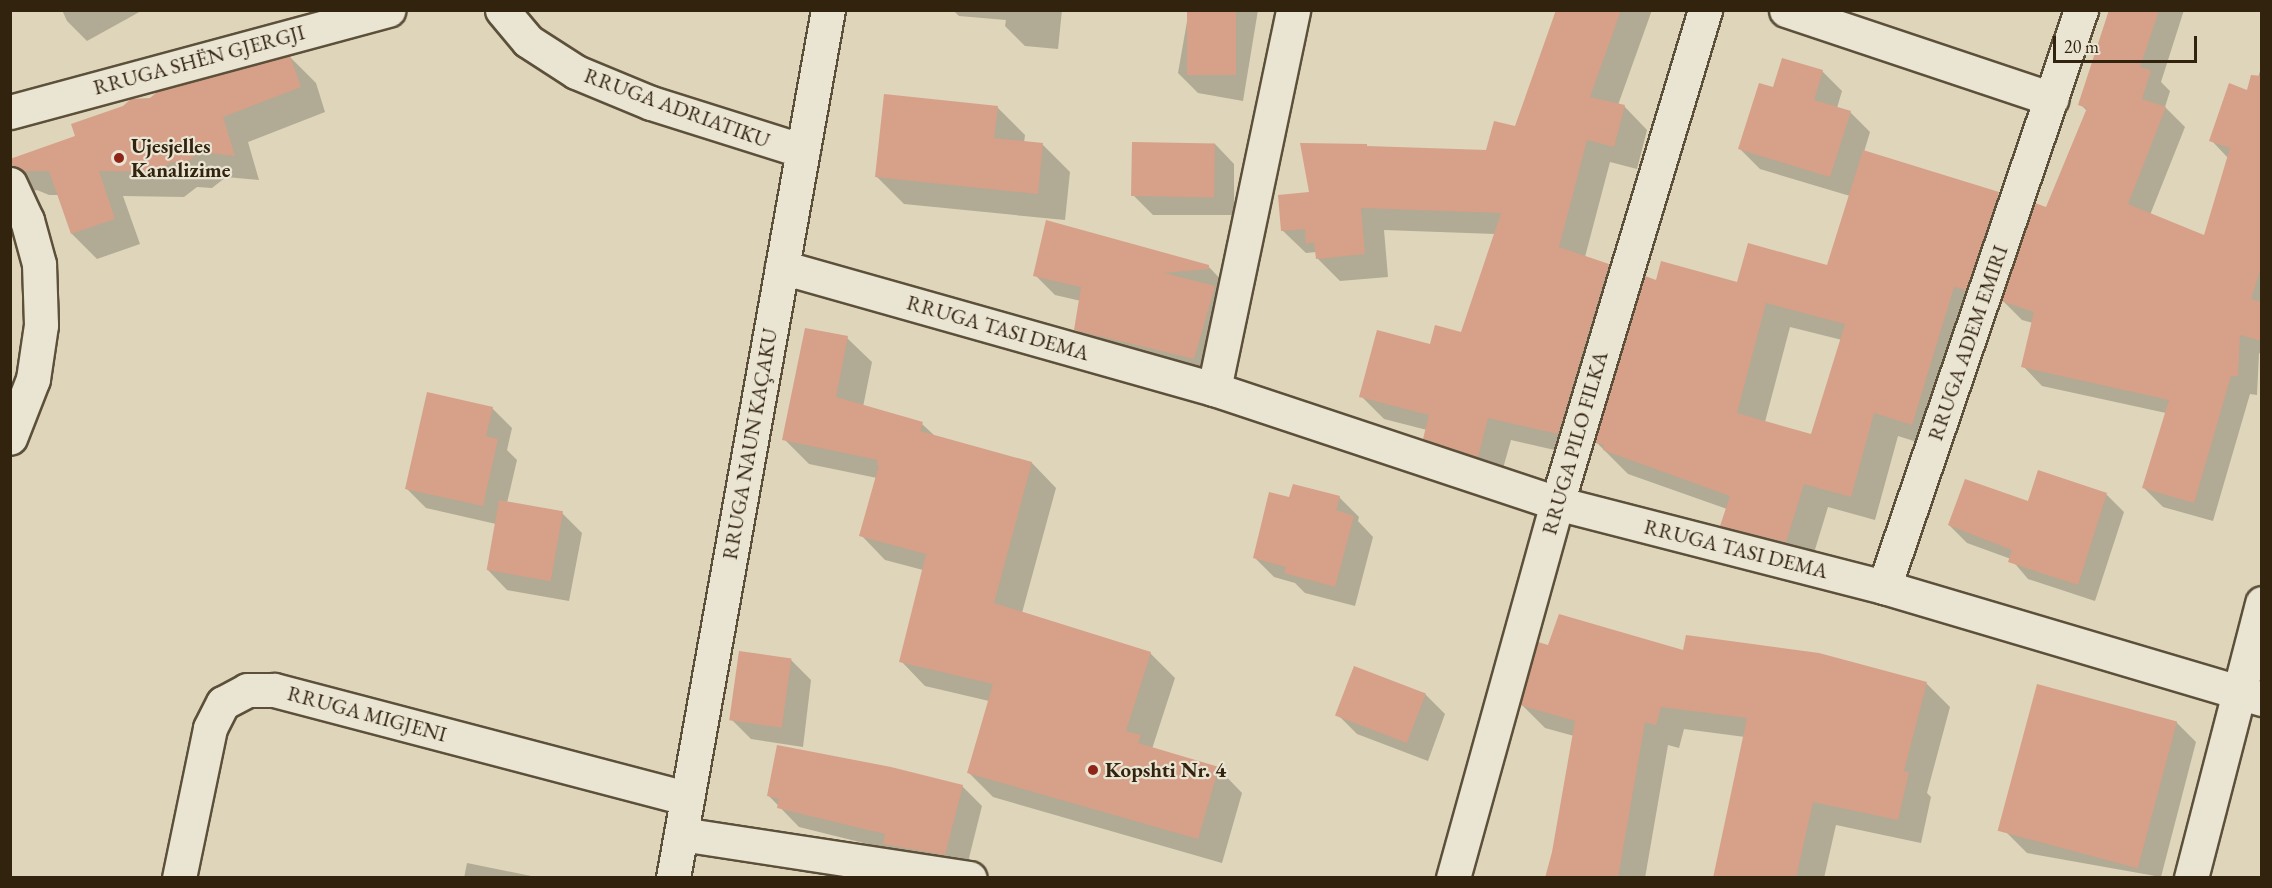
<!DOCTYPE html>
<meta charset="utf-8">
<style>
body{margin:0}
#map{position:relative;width:2272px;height:888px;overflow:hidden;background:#ded5ba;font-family:"EB Garamond",serif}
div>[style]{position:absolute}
.shadow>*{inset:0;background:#0003}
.building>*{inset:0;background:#d7a089;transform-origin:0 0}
.roads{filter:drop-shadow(2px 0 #5d503a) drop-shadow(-2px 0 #5d503a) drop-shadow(0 2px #5d503a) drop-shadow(0 -2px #5d503a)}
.minor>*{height:33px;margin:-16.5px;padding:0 16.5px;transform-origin:16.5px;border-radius:16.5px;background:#eae4d2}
.tertiary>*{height:33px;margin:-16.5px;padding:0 16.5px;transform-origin:16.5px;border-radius:16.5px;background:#eae4d2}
.dots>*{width:16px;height:16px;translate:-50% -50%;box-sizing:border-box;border:3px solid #eae4d2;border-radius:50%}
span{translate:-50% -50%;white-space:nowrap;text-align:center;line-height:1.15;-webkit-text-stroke:4.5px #eae4d2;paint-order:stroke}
.street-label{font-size:21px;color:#32230f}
.poi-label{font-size:21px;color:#32230f;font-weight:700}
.left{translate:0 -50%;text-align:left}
.frame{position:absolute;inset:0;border:12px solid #32230f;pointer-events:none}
.scale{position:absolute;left:2053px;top:36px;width:144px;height:27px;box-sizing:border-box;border:3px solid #32230f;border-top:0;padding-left:8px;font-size:18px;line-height:21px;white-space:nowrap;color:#32230f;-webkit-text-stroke:4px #eae4d2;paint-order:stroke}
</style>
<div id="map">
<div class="shadow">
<div style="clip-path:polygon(62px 10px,143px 10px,87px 41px,67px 21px)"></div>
<div style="clip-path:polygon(953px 10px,1062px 10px,1058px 49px,1025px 46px,1005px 26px,1006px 20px,959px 16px)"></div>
<div style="clip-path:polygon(1189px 10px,1258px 10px,1243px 101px,1198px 93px,1178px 73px)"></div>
<div style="clip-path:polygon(1557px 10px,1652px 10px,1618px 105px,1624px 106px,1647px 130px,1637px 169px,1610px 162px,1585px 257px,1608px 265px,1631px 288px,1581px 456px,1511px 440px,1500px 479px,1448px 461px,1425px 438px,1427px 430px,1384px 419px,1361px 396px,1431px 346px,1462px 333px,1495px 234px,1384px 230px,1388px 277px,1340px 281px,1317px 258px,1316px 252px,1306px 253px,1282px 230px,1311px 193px,1366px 145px,1369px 148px,1487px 152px,1516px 128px)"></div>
<div style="clip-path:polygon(2111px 10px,2184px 10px,2161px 82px,2170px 91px,2165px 107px,2185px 127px,2150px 215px,2205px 237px,2228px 158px,2211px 140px,2253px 93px,2262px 65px,2262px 354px,2259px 353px,2257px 395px,2250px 394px,2213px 521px,2163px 507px,2144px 488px,2166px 413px,2042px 386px,2023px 366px,2033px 323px,2022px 320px,2003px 301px,2047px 209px,2087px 111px,2080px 104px)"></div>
<div style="clip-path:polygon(290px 57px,316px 83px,325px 112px,248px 142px,259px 180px,226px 177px,212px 188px,197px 187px,184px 197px,123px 196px,140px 244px,97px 259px,72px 234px,59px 195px,49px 195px,37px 190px,20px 195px,10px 185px,10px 160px,77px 137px,151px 99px)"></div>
<div style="clip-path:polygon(evenodd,1822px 71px,1842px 91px,1837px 108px,1850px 112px,1870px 132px,1864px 152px,1998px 194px,2022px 218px,1936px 448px,1898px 436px,1875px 520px,1828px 507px,1810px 566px,1746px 549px,1722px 525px,1727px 509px,1628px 474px,1596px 442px,1657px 282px,1738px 283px,1828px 267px,1850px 196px,1760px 169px,1740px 149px,1774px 89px,1822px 71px,1790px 327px,1842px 340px,1812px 435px,1765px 422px,1790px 327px)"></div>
<div style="clip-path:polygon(997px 107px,1025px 135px,1024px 143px,1043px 145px,1070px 172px,1065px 220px,904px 204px,877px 177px)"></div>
<div style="clip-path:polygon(1215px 144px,1234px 164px,1234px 215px,1153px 215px,1133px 195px)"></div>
<div style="clip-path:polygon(1208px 266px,1228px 287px,1216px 289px,1234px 308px,1214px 378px,1096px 349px,1076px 329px,1081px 301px,1055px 295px,1035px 275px)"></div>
<div style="clip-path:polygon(847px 338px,872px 362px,863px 407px,922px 424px,936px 437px,1032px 463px,1056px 488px,1022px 613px,1150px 653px,1175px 678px,1152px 749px,1218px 768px,1242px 793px,1222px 863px,993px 797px,969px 773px,989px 701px,925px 686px,901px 661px,923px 570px,885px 560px,861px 535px,877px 478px,809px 464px,784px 439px)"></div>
<div style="clip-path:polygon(492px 408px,512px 428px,507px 450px,517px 460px,507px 503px,562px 513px,582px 533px,569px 601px,507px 590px,488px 570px,496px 524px,426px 508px,406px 488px)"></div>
<div style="clip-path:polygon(2039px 472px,2107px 495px,2124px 512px,2095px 601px,2028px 579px,2011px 559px,1967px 543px,1949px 525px,2029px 503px)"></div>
<div style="clip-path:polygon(1339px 497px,1359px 517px,1358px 521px,1373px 537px,1355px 606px,1305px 593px,1295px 583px,1274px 577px,1254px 557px,1290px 499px)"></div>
<div style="clip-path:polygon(1549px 646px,1819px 655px,1927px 684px,1950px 707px,1927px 793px,1931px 797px,1921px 843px,1836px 825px,1824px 878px,1715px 878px,1745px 737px,1684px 729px,1679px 748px,1668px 745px,1645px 878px,1546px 878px,1553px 852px,1574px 736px,1545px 728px,1522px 705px)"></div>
<div style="clip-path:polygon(791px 660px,811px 680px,803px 747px,751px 739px,731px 719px)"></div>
<div style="clip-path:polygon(1425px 694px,1445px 714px,1428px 761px,1357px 734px,1337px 714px)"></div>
<div style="clip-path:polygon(2176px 722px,2196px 742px,2161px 877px,2027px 853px,2007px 833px)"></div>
<div style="clip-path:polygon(962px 786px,982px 806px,965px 874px,892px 850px,799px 827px,769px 796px)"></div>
<div style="clip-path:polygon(467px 863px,541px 878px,464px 878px)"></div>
</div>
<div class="building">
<div style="left:1187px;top:10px;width:49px;height:65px"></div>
<div style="clip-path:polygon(1556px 10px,1621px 10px,1590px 97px,1625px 105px,1614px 147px,1587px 140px,1559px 247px,1609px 264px,1558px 434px,1488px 418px,1478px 457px,1423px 439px,1429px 415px,1359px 397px,1377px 330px,1430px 344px,1435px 325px,1461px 332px,1501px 213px,1361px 208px,1365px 254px,1316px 259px,1314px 242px,1306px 244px,1305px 229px,1281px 231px,1278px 195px,1309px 192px,1300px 143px,1367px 144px,1367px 146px,1486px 150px,1494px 121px,1515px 126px)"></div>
<div style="clip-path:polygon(2109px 10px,2159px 10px,2140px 67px,2151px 70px,2142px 99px,2166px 107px,2128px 204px,2204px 235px,2230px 148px,2209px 141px,2229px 83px,2247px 90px,2251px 75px,2262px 76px,2262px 264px,2251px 299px,2262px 302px,2262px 341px,2240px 335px,2238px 376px,2231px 376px,2194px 503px,2142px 488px,2169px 400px,2021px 367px,2034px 312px,2001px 301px,2035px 203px,2046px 207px,2087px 108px,2078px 105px)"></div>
<div style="clip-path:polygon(290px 56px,301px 87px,223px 117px,235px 156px,200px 152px,186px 163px,171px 162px,158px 172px,99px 171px,115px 219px,71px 234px,49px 171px,22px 171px,10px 165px,10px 159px,75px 136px,71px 124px,123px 106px,131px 99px,150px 98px,157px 92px)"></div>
<div style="clip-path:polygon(1782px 58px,1823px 70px,1814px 100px,1851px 111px,1830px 177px,1738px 149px,1759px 83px,1773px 87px)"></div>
<div style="clip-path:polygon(884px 94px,998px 106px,994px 138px,1043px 143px,1038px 194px,875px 177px)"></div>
<div style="left:1132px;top:142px;width:83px;height:54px;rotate:1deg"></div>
<div style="clip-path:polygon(evenodd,1863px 150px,1999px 192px,1966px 290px,1954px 287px,1912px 425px,1874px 413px,1851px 497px,1804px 484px,1786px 542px,1720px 526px,1730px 496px,1603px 450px,1604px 445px,1595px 443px,1645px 276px,1656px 280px,1661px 261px,1737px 282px,1748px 243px,1827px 265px,1863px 150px,1766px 303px,1845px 324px,1811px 434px,1737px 413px,1766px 303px)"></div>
<div style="clip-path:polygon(1046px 220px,1209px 265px,1209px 269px,1164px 273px,1215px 286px,1194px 359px,1074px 330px,1081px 287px,1033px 276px)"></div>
<div style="clip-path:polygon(805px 328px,848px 336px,836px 397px,923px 422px,920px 431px,1032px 462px,994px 603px,1151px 652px,1126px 731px,1141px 735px,1138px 743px,1219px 767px,1198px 839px,967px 773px,993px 684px,899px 662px,926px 554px,859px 536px,879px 465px,876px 465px,878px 460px,782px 440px)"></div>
<div style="clip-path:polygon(427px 392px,493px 407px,486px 436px,498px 439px,483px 506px,405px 489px)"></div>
<div style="clip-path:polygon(2038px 470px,2107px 493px,2078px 585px,2008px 562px,2012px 550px,1948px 525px,1965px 479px,2028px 501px)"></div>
<div style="clip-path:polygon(1293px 484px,1340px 496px,1336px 510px,1354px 516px,1335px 587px,1284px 573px,1286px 567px,1253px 558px,1269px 492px,1289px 497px)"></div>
<div style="left:499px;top:500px;width:65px;height:71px;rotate:10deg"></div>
<div style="clip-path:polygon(1559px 614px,1683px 650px,1686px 635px,1819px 653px,1927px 682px,1904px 771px,1909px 772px,1898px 820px,1813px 802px,1796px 878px,1713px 878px,1747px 718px,1661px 707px,1656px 725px,1645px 722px,1618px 878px,1545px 878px,1552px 852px,1575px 721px,1520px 705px,1538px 642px,1548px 645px)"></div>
<div style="left:739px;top:651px;width:53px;height:70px;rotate:8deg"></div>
<div style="left:1354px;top:666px;width:77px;height:53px;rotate:21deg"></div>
<div style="left:2037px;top:684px;width:145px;height:152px;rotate:15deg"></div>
<div style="clip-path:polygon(777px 745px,891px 767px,963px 785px,945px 855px,883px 844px,885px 834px,777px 808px,779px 799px,767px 796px)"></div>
</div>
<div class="roads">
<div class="minor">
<div style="left:502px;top:10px;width:40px;rotate:50deg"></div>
<div style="left:528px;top:41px;width:57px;rotate:32.9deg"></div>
<div style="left:576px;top:72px;width:81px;rotate:22.5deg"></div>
<div style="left:651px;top:103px;width:159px;rotate:17.5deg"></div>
<div style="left:1786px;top:10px;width:280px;rotate:18.5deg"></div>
<div style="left:10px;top:112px;width:392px;rotate:-15.1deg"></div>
<div style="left:10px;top:184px;width:40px;rotate:65deg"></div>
<div style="left:27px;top:220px;width:46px;rotate:74.7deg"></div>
<div style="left:39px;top:264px;width:61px;rotate:88.1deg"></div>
<div style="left:41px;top:325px;width:55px;rotate:98.4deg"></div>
<div style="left:33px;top:379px;width:63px;rotate:111.3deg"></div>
<div style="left:782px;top:267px;width:449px;rotate:15.8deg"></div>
<div style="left:1214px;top:389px;width:361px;rotate:18.4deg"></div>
<div style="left:1557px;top:503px;width:338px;rotate:14.4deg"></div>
<div style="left:1884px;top:587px;width:394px;rotate:16.5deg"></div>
<div style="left:1214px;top:389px;width:387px;rotate:-78.2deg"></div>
<div style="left:1884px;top:587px;width:610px;rotate:-71.15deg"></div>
<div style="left:681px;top:834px;width:292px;rotate:8.7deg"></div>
<div style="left:179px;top:878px;width:153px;rotate:-78.3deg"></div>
<div style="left:210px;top:728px;width:28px;rotate:-63deg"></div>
<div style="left:223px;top:703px;width:27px;rotate:-28deg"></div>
<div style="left:247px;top:690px;width:27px"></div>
<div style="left:274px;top:690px;width:427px;rotate:14.7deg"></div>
<div style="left:1453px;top:878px;width:389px;rotate:-74.5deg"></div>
<div style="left:1557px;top:503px;width:515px;rotate:-73.29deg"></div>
<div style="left:2191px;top:878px;width:284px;rotate:-75.5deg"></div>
</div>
<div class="tertiary">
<div style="left:673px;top:878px;width:882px;rotate:-79.88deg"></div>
</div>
</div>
<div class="dots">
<div style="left:119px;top:158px;background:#8f2418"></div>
<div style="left:1093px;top:770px;background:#8f2418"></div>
</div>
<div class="street-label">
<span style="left:199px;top:60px;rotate:-15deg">RRUGA SHËN GJERGJI</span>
<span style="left:677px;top:108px;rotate:20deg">RRUGA ADRIATIKU</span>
<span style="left:998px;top:328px;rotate:16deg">RRUGA TASI DEMA</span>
<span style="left:1968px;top:343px;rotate:-71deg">RRUGA ADEM EMIRI</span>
<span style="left:1575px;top:443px;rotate:-74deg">RRUGA PILO FILKA</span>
<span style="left:750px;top:444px;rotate:-80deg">RRUGA NAUN KAÇAKU</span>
<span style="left:1736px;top:549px;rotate:14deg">RRUGA TASI DEMA</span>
<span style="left:367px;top:714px;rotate:15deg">RRUGA MIGJENI</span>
</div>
<div class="poi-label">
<span class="left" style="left:131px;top:158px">Ujesjelles<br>Kanalizime</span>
<span class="left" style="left:1105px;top:770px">Kopshti Nr. 4</span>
</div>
<div class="frame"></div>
<div class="scale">20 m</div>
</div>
